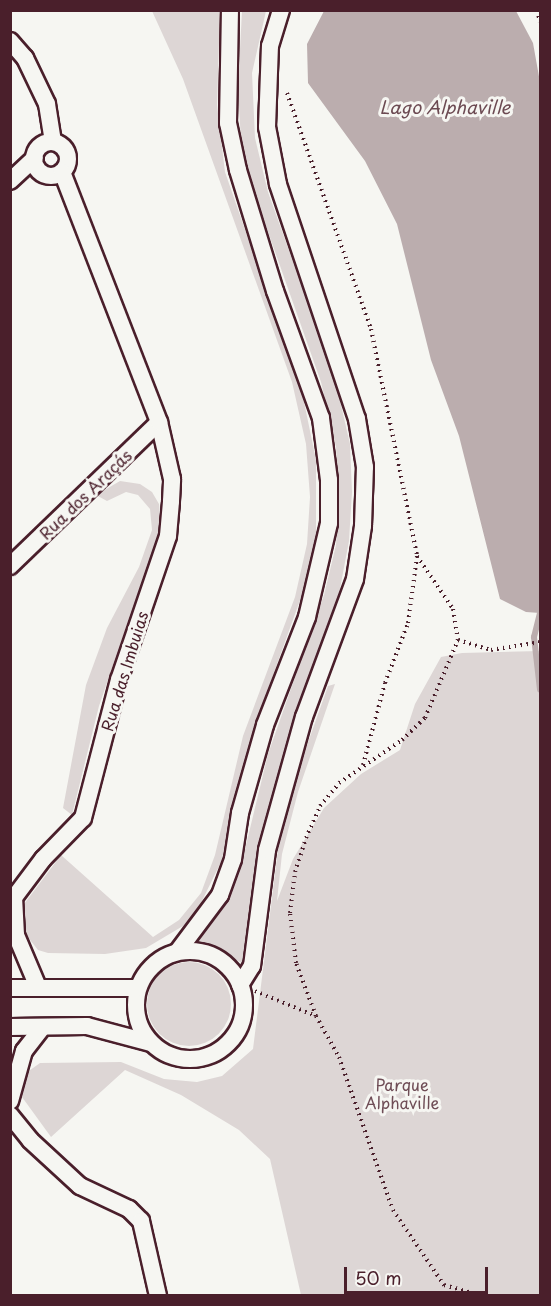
<!DOCTYPE html>
<meta charset="utf-8">
<style>
body{margin:0}
#map{position:relative;width:551px;height:1306px;overflow:hidden;background:#f6f6f2;font-family:"Playpen Sans",sans-serif}
div>[style]{position:absolute}
.green>*{inset:0;background:#ddd6d5}
.round{border-radius:50%}
.water>*{inset:0;background:#bbadae}
.stream>*{height:6px;margin:-3px;padding:0 3px;transform-origin:3px;border-radius:3px;background:#bbadae}
.path>*{height:4px;margin-top:-2px;transform-origin:0;background:repeating-linear-gradient(90deg,#4a1f2b 0 1.5px,transparent 0 6px)}
.roads{filter:drop-shadow(2px 0 #4a1f2b) drop-shadow(-2px 0 #4a1f2b) drop-shadow(0 2px #4a1f2b) drop-shadow(0 -2px #4a1f2b)}
.street>*{height:16px;margin:-8px;padding:0 8px;transform-origin:8px;border-radius:8px;background:#f6f6f2}
.street>.ring{margin:-8px;padding:0;box-sizing:content-box;background:none;border:16px solid #f6f6f2;border-radius:50%}
span{translate:-50% -50%;white-space:nowrap;text-align:center;line-height:1.15;-webkit-text-stroke:6px #f6f6f2;paint-order:stroke}
.street-label{font-size:16px;color:#4a1f2b}
.park-label{font-size:16px;color:#6f4d56}
.water-label{font-size:18px;color:#6c4a52;font-style:italic}
.frame{position:absolute;inset:0;border:12px solid #4a1f2b;pointer-events:none}
.scale{position:absolute;left:344px;top:1267px;width:144px;height:27px;box-sizing:border-box;border:3px solid #4a1f2b;border-top:0;padding-left:8px;font-size:18px;line-height:21px;white-space:nowrap;color:#4a1f2b;-webkit-text-stroke:4px #f6f6f2;paint-order:stroke}
</style>
<div id="map">
<div class="green">
<div style="clip-path:polygon(152px 11px,220px 11px,217px 105px,225px 172px,303px 397px,316px 460px,316px 533px,303px 592px,255px 725px,221px 862px,197px 911px,183px 926px,146px 948px,105px 954px,48px 953px,38px 950px,23px 931px,21px 908px,61px 855px,153px 937px,179px 920px,201px 893px,215px 855px,243px 736px,295px 597px,307px 544px,310px 497px,306px 444px,292px 382px,183px 79px)"></div>
<div style="clip-path:polygon(242px 11px,266px 11px,252px 73px,255px 138px,268px 192px,335px 379px,350px 444px,352px 492px,349px 541px,339px 594px,295px 712px,259px 844px,242px 963px,196px 940px,227px 901px,239px 874px,268px 754px,324px 595px,336px 545px,339px 495px,336px 447px,321px 382px,255px 195px,241px 142px,238px 87px)"></div>
<div style="clip-path:polygon(120px 481px,140px 484px,152px 492px,159px 504px,161px 526px,99px 706px,72px 815px,63px 808px,86px 685px,107px 628px,139px 567px,152px 530px,150px 509px,138px 495px,126px 492px,107px 501px,96px 495px)"></div>
<div style="clip-path:polygon(540px 651px,540px 1295px,301px 1295px,270px 1159px,239px 1130px,181px 1095px,125px 1070px,51px 1137px,22px 1097px,26px 1073px,40px 1063px,121px 1062px,164px 1079px,197px 1082px,222px 1076px,253px 1049px,278px 850px,295px 779px,328px 686px,335px 684px,298px 792px,282px 854px,277px 901px,293px 859px,324px 808px,361px 774px,400px 750px,415px 704px,441px 657px,462px 653px)"></div>
<div class="round" style="left:147px;top:962px;width:84px;height:84px"></div>
</div>
<div class="water">
<div style="clip-path:polygon(324px 11px,516px 11px,533px 43px,540px 82px,540px 613px,526px 612px,500px 599px,459px 436px,431px 360px,397px 224px,365px 161px,308px 83px,307px 44px)"></div>
</div>
<div class="stream">
<div style="left:540px;top:613px;width:25px;rotate:104deg"></div>
<div style="left:534px;top:637px;width:53px;rotate:83.5deg"></div>
</div>
<div class="path">
<div style="left:537px;top:10px;width:12px;rotate:76deg"></div>
<div style="left:287px;top:93px;width:251px;rotate:70.4deg"></div>
<div style="left:371px;top:329px;width:232px;rotate:78.5deg"></div>
<div style="left:417px;top:556px;width:64px;rotate:55.8deg"></div>
<div style="left:453px;top:609px;width:31px;rotate:81deg"></div>
<div style="left:458px;top:640px;width:34px;rotate:17deg"></div>
<div style="left:491px;top:650px;width:50px;rotate:-9.3deg"></div>
<div style="left:363px;top:765px;width:85px;rotate:-75deg"></div>
<div style="left:385px;top:683px;width:64px;rotate:-69deg"></div>
<div style="left:408px;top:623px;width:68px;rotate:-82.3deg"></div>
<div style="left:255px;top:991px;width:66px;rotate:22.3deg"></div>
<div style="left:316px;top:1016px;width:47px;rotate:60.7deg"></div>
<div style="left:339px;top:1057px;width:162px;rotate:70.6deg"></div>
<div style="left:393px;top:1210px;width:91px;rotate:55.8deg"></div>
<div style="left:444px;top:1285px;width:41px;rotate:15.8deg"></div>
<div style="left:316px;top:1016px;width:57px;rotate:-110.7deg"></div>
<div style="left:296px;top:963px;width:50px;rotate:-96.8deg"></div>
<div style="left:290px;top:913px;width:41px;rotate:-83deg"></div>
<div style="left:295px;top:872px;width:36px;rotate:-72deg"></div>
<div style="left:306px;top:838px;width:35px;rotate:-66deg"></div>
<div style="left:320px;top:806px;width:30px;rotate:-50deg"></div>
<div style="left:339px;top:783px;width:76px;rotate:-34.3deg"></div>
<div style="left:402px;top:740px;width:32px;rotate:-44deg"></div>
<div style="left:425px;top:718px;width:85px;rotate:-67.1deg"></div>
</div>
<div class="roads">
<div class="street">
<div style="left:10px;top:41px;width:23px;rotate:49deg"></div>
<div style="left:25px;top:58px;width:51px;rotate:64.4deg"></div>
<div style="left:47px;top:104px;width:38px;rotate:81deg"></div>
<div class="ring" style="left:34px;top:142px;width:18px;height:18px"></div>
<div style="left:10px;top:181px;width:34px;rotate:-43deg"></div>
<div style="left:10px;top:566px;width:207px;rotate:-44deg"></div>
<div style="left:14px;top:897px;width:38px;rotate:87deg"></div>
<div style="left:16px;top:935px;width:56px;rotate:67.1deg"></div>
<div style="left:10px;top:903px;width:55px;rotate:-53.1deg"></div>
<div style="left:43px;top:859px;width:57px;rotate:-45.7deg"></div>
<div style="left:83px;top:818px;width:143px;rotate:-75.4deg"></div>
<div style="left:119px;top:680px;width:152px;rotate:-71.2deg"></div>
<div style="left:168px;top:536px;width:35px;rotate:-85deg"></div>
<div style="left:171px;top:501px;width:22px;rotate:-87deg"></div>
<div style="left:172px;top:479px;width:58px;rotate:-102.8deg"></div>
<div style="left:159px;top:422px;width:268px;rotate:-111.2deg"></div>
<div class="ring" style="left:136px;top:951px;width:92px;height:92px"></div>
<div style="left:178px;top:951px;width:70px;rotate:-53.1deg"></div>
<div style="left:220px;top:895px;width:38px;rotate:-70deg"></div>
<div style="left:233px;top:859px;width:47px;rotate:-81.3deg"></div>
<div style="left:240px;top:813px;width:91px;rotate:-74.1deg"></div>
<div style="left:265px;top:725px;width:116px;rotate:-68.7deg"></div>
<div style="left:307px;top:617px;width:97px;rotate:-76.8deg"></div>
<div style="left:329px;top:523px;width:43px;rotate:-90deg"></div>
<div style="left:329px;top:480px;width:63px;rotate:-97.4deg"></div>
<div style="left:321px;top:418px;width:135px;rotate:-109.9deg"></div>
<div style="left:275px;top:291px;width:127px;rotate:-107deg"></div>
<div style="left:238px;top:170px;width:48px;rotate:-102deg"></div>
<div style="left:228px;top:123px;width:113px;rotate:-89deg"></div>
<div style="left:240px;top:985px;width:22px;rotate:-58deg"></div>
<div style="left:252px;top:966px;width:117px;rotate:-82.6deg"></div>
<div style="left:267px;top:850px;width:138px;rotate:-74.5deg"></div>
<div style="left:304px;top:717px;width:147px;rotate:-69.7deg"></div>
<div style="left:355px;top:579px;width:54px;rotate:-81.4deg"></div>
<div style="left:363px;top:526px;width:59px;rotate:-88.1deg"></div>
<div style="left:365px;top:467px;width:49px;rotate:-99.5deg"></div>
<div style="left:357px;top:419px;width:248px;rotate:-108.6deg"></div>
<div style="left:278px;top:184px;width:58px;rotate:-100.9deg"></div>
<div style="left:267px;top:127px;width:81px;rotate:-87.9deg"></div>
<div style="left:270px;top:46px;width:38px;rotate:-73deg"></div>
<div style="left:10px;top:988px;width:127px"></div>
<div style="left:10px;top:1027px;width:77px;rotate:-0.7deg"></div>
<div style="left:87px;top:1026px;width:66px;rotate:14.9deg"></div>
<div style="left:10px;top:1101px;width:52px;rotate:-74.4deg"></div>
<div style="left:24px;top:1051px;width:29px;rotate:-52deg"></div>
<div style="left:10px;top:1115px;width:32px;rotate:51deg"></div>
<div style="left:30px;top:1140px;width:68px;rotate:42.6deg"></div>
<div style="left:80px;top:1186px;width:54px;rotate:25.1deg"></div>
<div style="left:129px;top:1209px;width:17px;rotate:45deg"></div>
<div style="left:141px;top:1221px;width:77px;rotate:77.2deg"></div>
</div>
</div>
<div class="street-label">
<span style="left:85px;top:494px;rotate:-44deg">Rua dos Araçás</span>
<span style="left:124px;top:671px;rotate:-73deg">Rua das Imbuias</span>
</div>
<div class="park-label">
<span style="left:402px;top:1093px">Parque<br>Alphaville</span>
</div>
<div class="water-label">
<span style="left:445px;top:107px">Lago Alphaville</span>
</div>
<div class="frame"></div>
<div class="scale">50 m</div>
</div>
